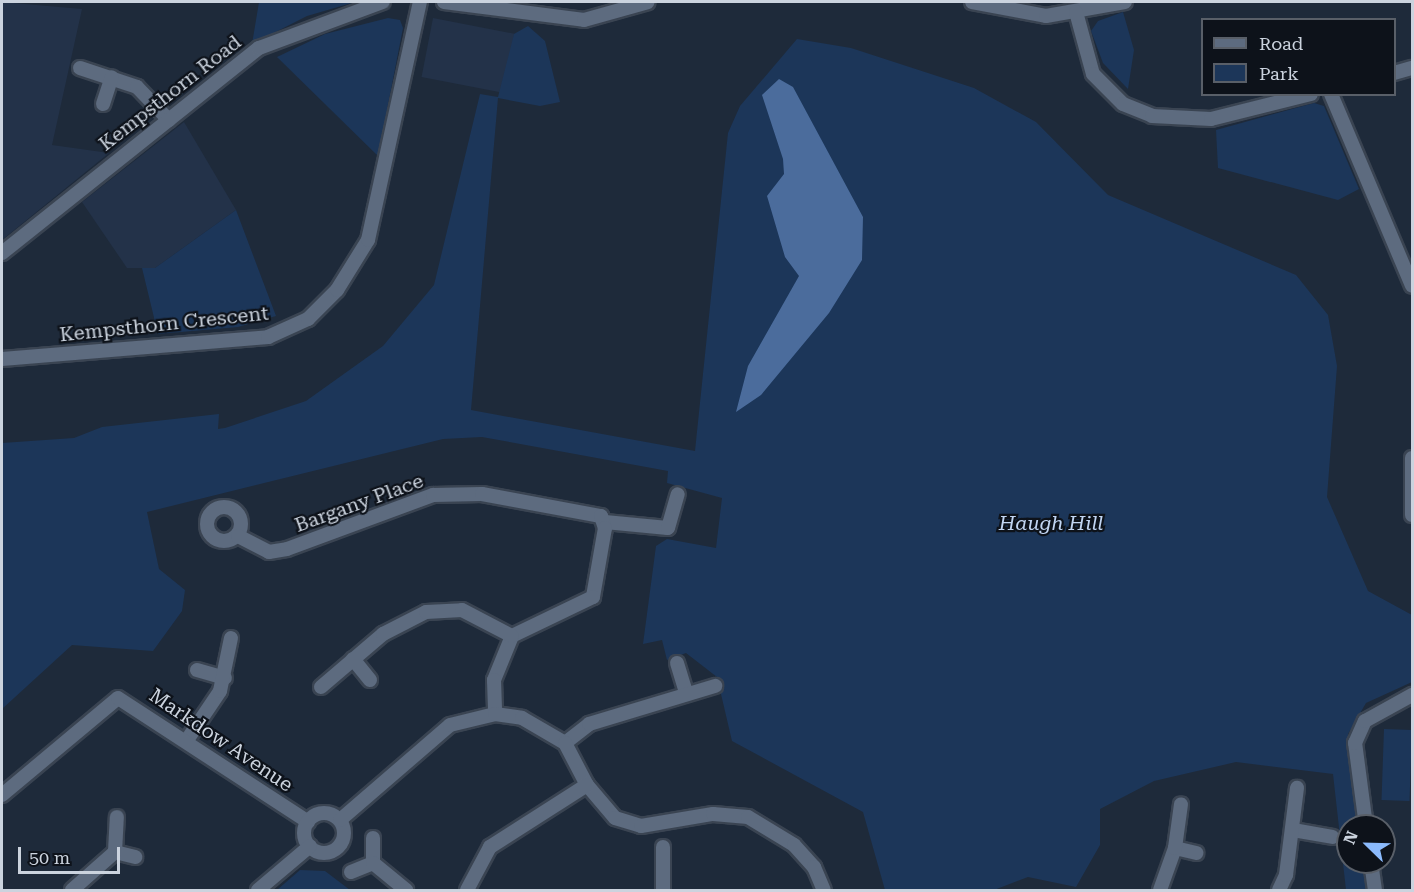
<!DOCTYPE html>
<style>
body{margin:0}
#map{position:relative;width:1414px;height:892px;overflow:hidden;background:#1e2a3a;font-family:"Roboto Serif",serif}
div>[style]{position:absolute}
.built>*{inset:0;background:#233249;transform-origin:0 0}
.green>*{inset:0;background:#1c3659;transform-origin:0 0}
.water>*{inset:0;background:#4b6c9c}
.roads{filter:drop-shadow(2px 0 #3a4452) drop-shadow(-2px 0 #3a4452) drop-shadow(0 2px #3a4452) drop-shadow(0 -2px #3a4452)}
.minor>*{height:14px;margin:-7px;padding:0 7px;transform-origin:7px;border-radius:7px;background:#5d6b7f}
.minor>.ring{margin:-7px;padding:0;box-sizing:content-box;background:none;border:14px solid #5d6b7f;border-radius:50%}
span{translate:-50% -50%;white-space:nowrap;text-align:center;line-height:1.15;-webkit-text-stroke:4.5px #0d121a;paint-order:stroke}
.street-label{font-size:20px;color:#cbd3de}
.park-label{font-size:20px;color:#c1d5f2;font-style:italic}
.frame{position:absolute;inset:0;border:3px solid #cbd3de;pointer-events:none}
.legend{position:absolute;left:1201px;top:18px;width:195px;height:78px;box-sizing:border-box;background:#0d121a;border:2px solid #595f68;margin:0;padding:8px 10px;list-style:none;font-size:18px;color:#cbd3de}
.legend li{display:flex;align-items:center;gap:12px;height:30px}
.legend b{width:30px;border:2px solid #595f68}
.north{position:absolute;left:1336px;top:814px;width:60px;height:60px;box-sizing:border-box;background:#0d121a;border:2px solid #595f68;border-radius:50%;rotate:293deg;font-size:16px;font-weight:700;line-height:24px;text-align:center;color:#cbd3de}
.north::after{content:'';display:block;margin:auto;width:21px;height:27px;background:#8bbafc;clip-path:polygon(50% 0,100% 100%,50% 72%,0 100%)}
.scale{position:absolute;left:18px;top:847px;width:102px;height:27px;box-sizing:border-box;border:3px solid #cbd3de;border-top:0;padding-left:8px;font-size:18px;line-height:21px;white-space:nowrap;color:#cbd3de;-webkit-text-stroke:4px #0d121a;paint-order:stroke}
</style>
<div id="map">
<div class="built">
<div style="clip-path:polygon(2px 2px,82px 9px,52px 145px,109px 153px,2px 240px)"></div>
<div style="left:433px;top:18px;width:83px;height:60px;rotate:11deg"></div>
<div style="clip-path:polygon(184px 122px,236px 210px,155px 268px,127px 268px,82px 202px)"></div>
</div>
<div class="green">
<div style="clip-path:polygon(259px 2px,355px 2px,307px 16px,252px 44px)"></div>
<div style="clip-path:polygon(1123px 12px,1134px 50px,1128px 89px,1103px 63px,1091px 31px,1098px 21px)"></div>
<div style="clip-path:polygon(388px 18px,400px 20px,403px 28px,378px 156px,277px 57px,325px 34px)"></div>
<div style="clip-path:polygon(528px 26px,545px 41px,560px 102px,540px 106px,498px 98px,471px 410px,695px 451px,728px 133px,740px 106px,797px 39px,851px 48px,974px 88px,1036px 122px,1108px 195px,1296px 275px,1328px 315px,1337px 366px,1327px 497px,1368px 591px,1412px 615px,1412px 682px,1366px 703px,1348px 734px,1357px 826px,1348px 826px,1348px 862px,1362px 862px,1366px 890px,1346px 890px,1333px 774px,1236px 762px,1154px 781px,1100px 809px,1100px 845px,1076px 887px,1028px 877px,994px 890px,885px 890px,863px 812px,732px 741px,717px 677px,686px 653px,667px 660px,662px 640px,643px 644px,656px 546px,667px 539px,716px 548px,722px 498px,667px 483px,668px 471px,482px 437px,443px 439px,147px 512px,159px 569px,185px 590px,182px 611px,153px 651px,72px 645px,2px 709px,2px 443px,74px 438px,102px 427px,219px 414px,218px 429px,225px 428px,306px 401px,383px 346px,434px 285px,480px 94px,498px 97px,514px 34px)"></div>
<div style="clip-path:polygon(1314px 103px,1324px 106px,1359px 189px,1338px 200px,1218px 168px,1216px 130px)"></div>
<div style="clip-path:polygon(236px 210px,276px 316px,238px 327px,158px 334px,142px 268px,155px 268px)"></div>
<div style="left:1384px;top:729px;width:28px;height:71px;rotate:2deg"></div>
<div style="clip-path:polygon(300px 870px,325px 871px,350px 890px,277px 890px)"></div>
</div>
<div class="water">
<div style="clip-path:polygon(779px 79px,793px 87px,863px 217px,862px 260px,829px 313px,761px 395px,736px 412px,748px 366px,799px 276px,785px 257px,767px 196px,784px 174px,783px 159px,762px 95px)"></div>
</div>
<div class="roads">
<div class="minor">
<div style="left:444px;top:2px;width:141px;rotate:7.3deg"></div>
<div style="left:584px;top:20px;width:66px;rotate:-15.7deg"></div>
<div style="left:972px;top:2px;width:75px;rotate:10.7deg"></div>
<div style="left:1046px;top:16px;width:80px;rotate:-10deg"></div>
<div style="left:1076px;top:12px;width:64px;rotate:74.7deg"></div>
<div style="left:1093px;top:74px;width:42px;rotate:45deg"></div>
<div style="left:1123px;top:104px;width:31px;rotate:22deg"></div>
<div style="left:1152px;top:116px;width:59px;rotate:2.9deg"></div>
<div style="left:1211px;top:119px;width:103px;rotate:-14deg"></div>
<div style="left:80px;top:68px;width:60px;rotate:18.4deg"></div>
<div style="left:137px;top:87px;width:46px;rotate:45.9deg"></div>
<div style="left:1394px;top:73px;width:19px;rotate:-16deg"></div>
<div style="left:1331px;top:94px;width:208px;rotate:67.1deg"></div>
<div style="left:103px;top:104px;width:28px;rotate:-72deg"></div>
<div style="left:2px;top:253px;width:329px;rotate:-38.6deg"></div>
<div style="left:259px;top:48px;width:132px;rotate:-20.4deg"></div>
<div style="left:2px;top:359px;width:267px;rotate:-4.7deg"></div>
<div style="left:268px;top:337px;width:44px;rotate:-24.2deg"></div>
<div style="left:308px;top:319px;width:41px;rotate:-45deg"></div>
<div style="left:337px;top:290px;width:59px;rotate:-58.2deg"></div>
<div style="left:368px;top:240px;width:244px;rotate:-77.7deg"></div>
<div style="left:1412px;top:458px;width:57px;rotate:90deg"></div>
<div class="ring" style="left:207px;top:507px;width:20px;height:20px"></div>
<div style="left:605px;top:522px;width:63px;rotate:5.4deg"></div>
<div style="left:668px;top:528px;width:35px;rotate:-74deg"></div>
<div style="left:238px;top:536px;width:35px;rotate:27deg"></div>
<div style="left:269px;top:552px;width:18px;rotate:-9deg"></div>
<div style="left:287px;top:549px;width:156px;rotate:-20.3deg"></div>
<div style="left:433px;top:495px;width:49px;rotate:-1.2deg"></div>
<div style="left:482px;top:494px;width:121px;rotate:10.5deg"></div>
<div style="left:601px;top:516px;width:13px;rotate:72deg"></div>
<div style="left:605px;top:528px;width:70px;rotate:99.9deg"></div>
<div style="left:593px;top:597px;width:90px;rotate:154.3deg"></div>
<div style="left:512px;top:636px;width:48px;rotate:112.2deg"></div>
<div style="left:494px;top:680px;width:34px;rotate:88deg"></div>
<div style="left:353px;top:659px;width:27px;rotate:51deg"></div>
<div style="left:677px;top:663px;width:31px;rotate:73deg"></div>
<div style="left:197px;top:670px;width:29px;rotate:16deg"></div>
<div style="left:321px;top:687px;width:82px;rotate:-40.5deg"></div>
<div style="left:383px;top:634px;width:48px;rotate:-27.1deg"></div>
<div style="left:426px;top:612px;width:36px;rotate:-3deg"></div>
<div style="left:462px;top:610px;width:56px;rotate:27.5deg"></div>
<div style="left:187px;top:740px;width:59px;rotate:-56deg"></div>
<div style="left:220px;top:691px;width:54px;rotate:-78.3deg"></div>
<div style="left:565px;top:743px;width:31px;rotate:-38deg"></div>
<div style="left:589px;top:724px;width:132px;rotate:-16.8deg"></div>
<div style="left:2px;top:795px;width:151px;rotate:-39.9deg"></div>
<div style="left:118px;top:698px;width:227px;rotate:33.1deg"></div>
<div class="ring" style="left:304px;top:813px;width:26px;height:26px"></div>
<div style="left:340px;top:820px;width:145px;rotate:-40.8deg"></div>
<div style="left:450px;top:725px;width:46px;rotate:-13.7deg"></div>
<div style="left:495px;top:714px;width:27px;rotate:8deg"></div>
<div style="left:522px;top:718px;width:50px;rotate:30.2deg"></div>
<div style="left:565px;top:743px;width:47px;rotate:62.4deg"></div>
<div style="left:587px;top:785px;width:43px;rotate:49.7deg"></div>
<div style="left:615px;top:818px;width:27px;rotate:17deg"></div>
<div style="left:641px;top:826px;width:73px;rotate:-9.5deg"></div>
<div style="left:713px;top:814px;width:35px;rotate:5deg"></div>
<div style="left:748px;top:817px;width:54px;rotate:31.3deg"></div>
<div style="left:794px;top:845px;width:30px;rotate:48deg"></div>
<div style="left:814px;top:867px;width:25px;rotate:67deg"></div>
<div style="left:1366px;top:826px;width:84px;rotate:-97.5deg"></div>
<div style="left:1355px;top:743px;width:24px;rotate:-66deg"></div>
<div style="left:1365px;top:721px;width:54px;rotate:-29deg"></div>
<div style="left:1293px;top:830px;width:40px;rotate:10deg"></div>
<div style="left:373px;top:838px;width:25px;rotate:90deg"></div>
<div style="left:663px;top:847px;width:43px;rotate:90deg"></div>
<div style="left:1175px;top:848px;width:22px;rotate:13deg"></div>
<div style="left:115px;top:852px;width:21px;rotate:14deg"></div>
<div style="left:1371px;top:862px;width:28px;rotate:82deg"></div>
<div style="left:351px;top:872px;width:24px;rotate:-22deg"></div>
<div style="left:373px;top:863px;width:43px;rotate:39.3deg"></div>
<div style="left:72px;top:890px;width:57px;rotate:-41.5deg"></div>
<div style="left:115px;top:852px;width:35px;rotate:-87deg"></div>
<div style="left:258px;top:890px;width:68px;rotate:-40.2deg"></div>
<div style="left:467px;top:890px;width:49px;rotate:-61.9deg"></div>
<div style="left:490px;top:847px;width:115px;rotate:-32.6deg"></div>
<div style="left:1160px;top:890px;width:45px;rotate:-70.3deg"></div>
<div style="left:1175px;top:848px;width:44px;rotate:-82.2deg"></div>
<div style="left:1279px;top:890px;width:17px;rotate:-65deg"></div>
<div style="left:1286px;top:875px;width:88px;rotate:-82.8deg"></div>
</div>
</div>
<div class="street-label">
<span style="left:170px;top:93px;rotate:-38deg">Kempsthorn Road</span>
<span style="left:164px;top:324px;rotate:-6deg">Kempsthorn Crescent</span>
<span style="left:359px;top:503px;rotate:-20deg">Bargany Place</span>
<span style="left:221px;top:740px;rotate:34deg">Markdow Avenue</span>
</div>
<div class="park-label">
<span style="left:1051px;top:523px">Haugh Hill</span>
</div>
<div class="frame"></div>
<ul class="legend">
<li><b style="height:8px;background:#5d6b7f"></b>Road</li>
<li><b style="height:16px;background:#1c3659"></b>Park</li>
</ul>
<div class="north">N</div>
<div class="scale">50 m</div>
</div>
